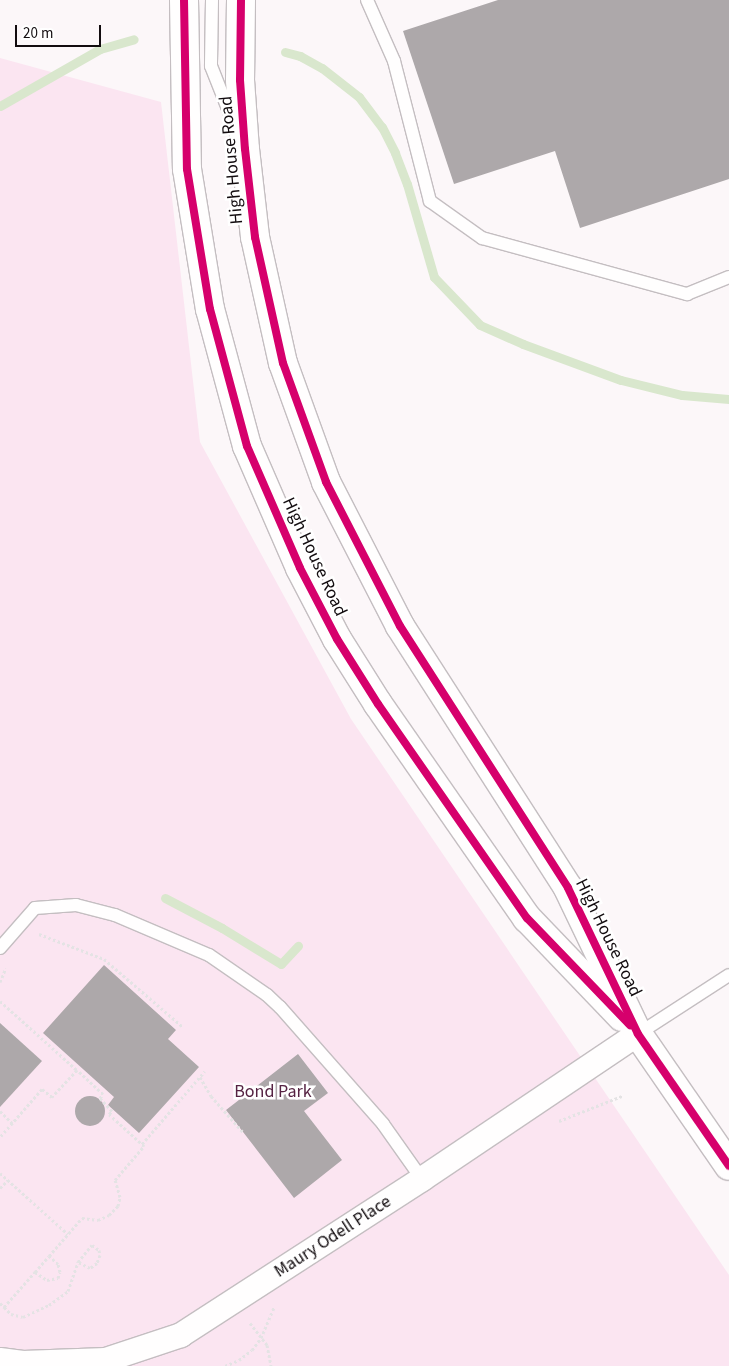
<!DOCTYPE html>
<style>
body{margin:0}
#map{position:relative;width:729px;height:1366px;overflow:hidden;background:#fcf7f9;font-family:"Source Sans 3",sans-serif}
div>[style]{position:absolute}
.green>*{inset:0;background:#fbe5f1}
.stream>*{height:9px;margin:-4.5px;padding:0 4.5px;transform-origin:4.5px;border-radius:4.5px;background:#d9e7cd}
.building>*{inset:0;background:#ada8aa}
.round{border-radius:50%}
.path>*{height:3px;margin-top:-1.5px;transform-origin:0;background:repeating-linear-gradient(90deg,#e4e3e4 0 2.5px,transparent 0 5px)}
.roads{filter:drop-shadow(1px 0 #c4bec1) drop-shadow(-1px 0 #c4bec1) drop-shadow(0 1px #c4bec1) drop-shadow(0 -1px #c4bec1)}
.lane>*{height:12px;margin:-6px;padding:0 6px;transform-origin:6px;border-radius:6px;background:#fffefe}
.street>*{height:24px;margin:-12px;padding:0 12px;transform-origin:12px;border-radius:12px;background:#fffefe}
.primary>*{height:28px;margin:-14px;padding:0 14px;transform-origin:14px;border-radius:14px;background:#fffefe}
.cycleway>*{height:8px;margin:-4px;padding:0 4px;transform-origin:4px;border-radius:4px;background:#d6006c}
span{translate:-50% -50%;white-space:nowrap;text-align:center;line-height:1.15;-webkit-text-stroke:5px #fff;paint-order:stroke}
.street-label{font-size:18px;color:#120c0f}
.park-label{font-size:18px;color:#562343}
.scale{position:absolute;left:15px;top:25px;width:86px;height:22px;box-sizing:border-box;border:2px solid #120c0f;border-top:0;padding-left:6px;font-size:15px;line-height:18px;white-space:nowrap;color:#120c0f;-webkit-text-stroke:4px #fff;paint-order:stroke}
</style>
<div id="map">
<div class="green">
<div style="clip-path:polygon(0 58px,161px 102px,200px 442px,351px 719px,729px 1275px,729px 1366px,0 1366px)"></div>
</div>
<div class="stream">
<div style="left:285px;top:52px;width:16px;rotate:15deg"></div>
<div style="left:300px;top:56px;width:25px;rotate:29deg"></div>
<div style="left:322px;top:68px;width:47px;rotate:38.1deg"></div>
<div style="left:359px;top:97px;width:38px;rotate:53deg"></div>
<div style="left:382px;top:127px;width:29px;rotate:63deg"></div>
<div style="left:395px;top:153px;width:33px;rotate:69deg"></div>
<div style="left:407px;top:184px;width:97px;rotate:73.8deg"></div>
<div style="left:434px;top:277px;width:66px;rotate:46.2deg"></div>
<div style="left:480px;top:325px;width:47px;rotate:23.8deg"></div>
<div style="left:523px;top:344px;width:104px;rotate:20.2deg"></div>
<div style="left:621px;top:380px;width:63px;rotate:13.8deg"></div>
<div style="left:682px;top:395px;width:47px;rotate:4.9deg"></div>
<div style="left:0;top:106px;width:115px;rotate:-29.7deg"></div>
<div style="left:100px;top:49px;width:35px;rotate:-16deg"></div>
<div style="left:165px;top:898px;width:64px;rotate:27.8deg"></div>
<div style="left:222px;top:928px;width:69px;rotate:31.4deg"></div>
<div style="left:281px;top:964px;width:25px;rotate:-47deg"></div>
</div>
<div class="building">
<div style="clip-path:polygon(498px 0,729px 0,729px 179px,580px 228px,555px 151px,454px 184px,403px 31px)"></div>
<div style="clip-path:polygon(104px 965px,176px 1030px,168px 1039px,199px 1067px,139px 1133px,108px 1105px,114px 1097px,43px 1033px)"></div>
<div style="clip-path:polygon(0 1023px,42px 1061px,0 1107px)"></div>
<div style="clip-path:polygon(298px 1054px,328px 1093px,304px 1111px,342px 1160px,294px 1198px,226px 1110px)"></div>
<div class="round" style="left:75px;top:1096px;width:30px;height:30px"></div>
</div>
<div class="path">
<div style="left:39px;top:934px;width:70px;rotate:21deg"></div>
<div style="left:104px;top:959px;width:104px;rotate:40.7deg"></div>
<div style="left:0;top:982px;width:15px;rotate:-67deg"></div>
<div style="left:0;top:1001px;width:103px;rotate:41.9deg"></div>
<div style="left:77px;top:1070px;width:37px;rotate:133deg"></div>
<div style="left:52px;top:1097px;width:13px;rotate:-141deg"></div>
<div style="left:42px;top:1089px;width:64px;rotate:131.2deg"></div>
<div style="left:200px;top:1077px;width:22px;rotate:60deg"></div>
<div style="left:211px;top:1096px;width:48px;rotate:48.4deg"></div>
<div style="left:0;top:1111px;width:17px;rotate:45deg"></div>
<div style="left:559px;top:1121px;width:68px;rotate:-21.6deg"></div>
<div style="left:142px;top:1144px;width:96px;rotate:-49.2deg"></div>
<div style="left:0;top:1173px;width:91px;rotate:41.9deg"></div>
<div style="left:0;top:1188px;width:11px;rotate:-45deg"></div>
<div style="left:35px;top:1272px;width:21px;rotate:-49deg"></div>
<div style="left:0;top:1303px;width:6px;rotate:45deg"></div>
<div style="left:4px;top:1307px;width:47px;rotate:-48.5deg"></div>
<div style="left:35px;top:1272px;width:14px;rotate:34deg"></div>
<div style="left:47px;top:1280px;width:11px;rotate:-10deg"></div>
<div style="left:58px;top:1278px;width:6px;rotate:-72deg"></div>
<div style="left:60px;top:1272px;width:8px;rotate:-104deg"></div>
<div style="left:58px;top:1264px;width:12px;rotate:-138deg"></div>
<div style="left:49px;top:1256px;width:50px;rotate:-49deg"></div>
<div style="left:82px;top:1218px;width:16px;rotate:7deg"></div>
<div style="left:98px;top:1220px;width:12px;rotate:-24deg"></div>
<div style="left:109px;top:1215px;width:13px;rotate:-45deg"></div>
<div style="left:118px;top:1206px;width:9px;rotate:-77deg"></div>
<div style="left:120px;top:1197px;width:18px;rotate:-106deg"></div>
<div style="left:115px;top:1180px;width:45px;rotate:-49.5deg"></div>
<div style="left:144px;top:1146px;width:47px;rotate:-137.6deg"></div>
<div style="left:109px;top:1114px;width:4px;rotate:-45deg"></div>
<div style="left:112px;top:1111px;width:18px;rotate:-133deg"></div>
<div style="left:100px;top:1098px;width:5px;rotate:-53deg"></div>
<div style="left:103px;top:1094px;width:35px;rotate:-137deg"></div>
<div style="left:4px;top:1307px;width:10px;rotate:45deg"></div>
<div style="left:11px;top:1314px;width:12px;rotate:14deg"></div>
<div style="left:23px;top:1317px;width:29px;rotate:-25deg"></div>
<div style="left:49px;top:1305px;width:24px;rotate:-36deg"></div>
<div style="left:68px;top:1291px;width:31px;rotate:-71deg"></div>
<div style="left:78px;top:1262px;width:22px;rotate:-51deg"></div>
<div style="left:92px;top:1245px;width:9px;rotate:36deg"></div>
<div style="left:99px;top:1250px;width:5px;rotate:79deg"></div>
<div style="left:100px;top:1255px;width:9px;rotate:111deg"></div>
<div style="left:97px;top:1263px;width:9px;rotate:144deg"></div>
<div style="left:90px;top:1268px;width:13px;rotate:-153deg"></div>
<div style="left:250px;top:1323px;width:28px;rotate:52deg"></div>
<div style="left:267px;top:1345px;width:21px;rotate:79deg"></div>
<div style="left:225px;top:1366px;width:15px;rotate:-23deg"></div>
<div style="left:239px;top:1360px;width:16px;rotate:-38deg"></div>
<div style="left:252px;top:1350px;width:15px;rotate:-53deg"></div>
<div style="left:261px;top:1338px;width:33px;rotate:-67deg"></div>
</div>
<div class="roads">
<div class="lane">
<div style="left:212px;top:0;width:66px;rotate:90.9deg"></div>
<div style="left:211px;top:66px;width:62px;rotate:68.4deg"></div>
<div style="left:367px;top:0;width:67px;rotate:66.1deg"></div>
<div style="left:394px;top:61px;width:145px;rotate:75.6deg"></div>
<div style="left:430px;top:201px;width:64px;rotate:35.4deg"></div>
<div style="left:482px;top:238px;width:213px;rotate:15.3deg"></div>
<div style="left:687px;top:294px;width:45px;rotate:-22deg"></div>
<div style="left:0;top:948px;width:53px;rotate:-48.8deg"></div>
<div style="left:35px;top:908px;width:41px;rotate:-4.2deg"></div>
<div style="left:76px;top:905px;width:40px;rotate:14.4deg"></div>
<div style="left:115px;top:915px;width:102px;rotate:23.1deg"></div>
<div style="left:209px;top:955px;width:70px;rotate:34.6deg"></div>
<div style="left:267px;top:995px;width:18px;rotate:43deg"></div>
<div style="left:280px;top:1007px;width:156px;rotate:48.6deg"></div>
<div style="left:383px;top:1124px;width:67px;rotate:54.7deg"></div>
<div style="left:638px;top:1034px;width:108px;rotate:-33deg"></div>
</div>
<div class="street">
<div style="left:0;top:1360px;width:23px;rotate:7deg"></div>
<div style="left:23px;top:1363px;width:83px;rotate:-2.1deg"></div>
<div style="left:106px;top:1360px;width:79px;rotate:-18.4deg"></div>
<div style="left:181px;top:1335px;width:287px;rotate:-32.9deg"></div>
<div style="left:422px;top:1179px;width:260px;rotate:-33.9deg"></div>
</div>
<div class="primary">
<div style="left:184px;top:0;width:169px;rotate:89deg"></div>
<div style="left:187px;top:169px;width:142px;rotate:80.7deg"></div>
<div style="left:210px;top:309px;width:142px;rotate:74.9deg"></div>
<div style="left:247px;top:446px;width:133px;rotate:66.5deg"></div>
<div style="left:300px;top:568px;width:80px;rotate:62.5deg"></div>
<div style="left:337px;top:639px;width:77px;rotate:57.8deg"></div>
<div style="left:378px;top:704px;width:261px;rotate:55.2deg"></div>
<div style="left:527px;top:918px;width:137px;rotate:46.2deg"></div>
<div style="left:241px;top:0;width:80px;rotate:90.7deg"></div>
<div style="left:240px;top:80px;width:69px;rotate:85.9deg"></div>
<div style="left:245px;top:149px;width:89px;rotate:83.5deg"></div>
<div style="left:255px;top:237px;width:129px;rotate:77.5deg"></div>
<div style="left:283px;top:363px;width:127px;rotate:70.1deg"></div>
<div style="left:326px;top:482px;width:162px;rotate:62.8deg"></div>
<div style="left:400px;top:626px;width:311px;rotate:57.3deg"></div>
<div style="left:568px;top:888px;width:162px;rotate:64.4deg"></div>
<div style="left:638px;top:1034px;width:160px;rotate:55.4deg"></div>
</div>
</div>
<div class="cycleway">
<div style="left:184px;top:0;width:169px;rotate:89deg"></div>
<div style="left:187px;top:169px;width:142px;rotate:80.7deg"></div>
<div style="left:210px;top:309px;width:142px;rotate:74.9deg"></div>
<div style="left:247px;top:446px;width:133px;rotate:66.5deg"></div>
<div style="left:300px;top:568px;width:80px;rotate:62.5deg"></div>
<div style="left:337px;top:639px;width:77px;rotate:57.8deg"></div>
<div style="left:378px;top:704px;width:261px;rotate:55.2deg"></div>
<div style="left:527px;top:918px;width:149px;rotate:46.1deg"></div>
<div style="left:241px;top:0;width:80px;rotate:90.7deg"></div>
<div style="left:240px;top:80px;width:69px;rotate:85.9deg"></div>
<div style="left:245px;top:149px;width:89px;rotate:83.5deg"></div>
<div style="left:255px;top:237px;width:129px;rotate:77.5deg"></div>
<div style="left:283px;top:363px;width:127px;rotate:70.1deg"></div>
<div style="left:326px;top:482px;width:162px;rotate:62.8deg"></div>
<div style="left:400px;top:626px;width:311px;rotate:57.3deg"></div>
<div style="left:568px;top:888px;width:162px;rotate:64.4deg"></div>
<div style="left:638px;top:1034px;width:160px;rotate:55.4deg"></div>
</div>
<div class="street-label">
<span style="left:232px;top:160px;rotate:-95deg">High House Road</span>
<span style="left:314px;top:557px;rotate:65deg">High House Road</span>
<span style="left:608px;top:938px;rotate:64deg">High House Road</span>
<span style="left:333px;top:1237px;rotate:-33deg">Maury Odell Place</span>
</div>
<div class="park-label">
<span style="left:273px;top:1092px">Bond Park</span>
</div>
<div class="scale">20 m</div>
</div>
